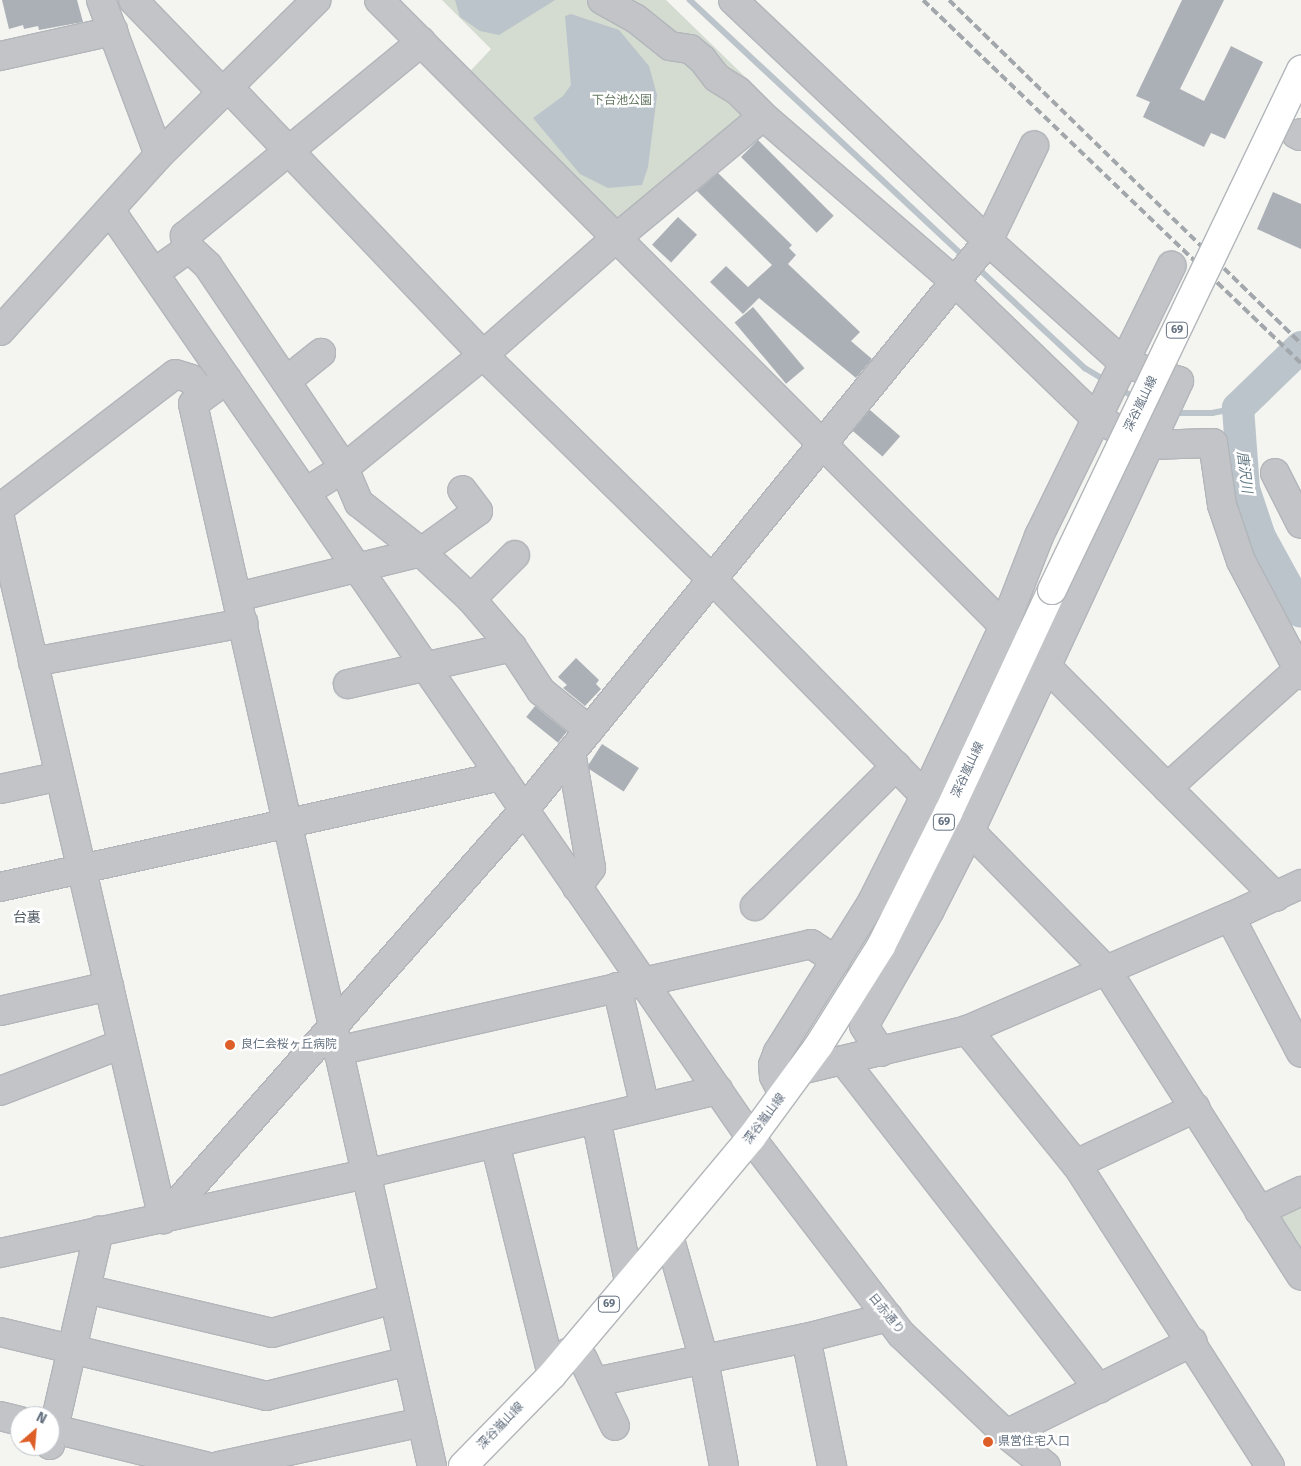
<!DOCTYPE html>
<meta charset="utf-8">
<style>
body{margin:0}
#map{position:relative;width:1301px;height:1466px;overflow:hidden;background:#f4f4f0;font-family:"Fira Sans","Noto Sans JP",sans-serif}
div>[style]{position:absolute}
.green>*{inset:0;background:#d4dbd1}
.water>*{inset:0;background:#bbc4ca}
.stream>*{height:5.5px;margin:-2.75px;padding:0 2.75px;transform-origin:2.75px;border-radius:2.75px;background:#bbc4ca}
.river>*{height:32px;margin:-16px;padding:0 16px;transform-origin:16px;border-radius:16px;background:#bbc4ca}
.building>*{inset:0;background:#aab0b6;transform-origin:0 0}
.roads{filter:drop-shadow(1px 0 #b2b6ba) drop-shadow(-1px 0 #b2b6ba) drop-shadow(0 1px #b2b6ba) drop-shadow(0 -1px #b2b6ba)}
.minor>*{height:28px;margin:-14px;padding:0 14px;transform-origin:14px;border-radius:14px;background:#c2c4c8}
.major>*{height:28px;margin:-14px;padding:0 14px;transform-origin:14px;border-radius:14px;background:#fff}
.rail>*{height:4px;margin-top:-2px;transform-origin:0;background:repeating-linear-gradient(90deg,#a2a7ac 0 8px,transparent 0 12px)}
.bridges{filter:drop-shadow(1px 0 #b2b6ba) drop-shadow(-1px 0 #b2b6ba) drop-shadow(0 1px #b2b6ba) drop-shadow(0 -1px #b2b6ba)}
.major-bridge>*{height:28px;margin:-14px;padding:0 14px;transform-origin:14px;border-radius:14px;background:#fff}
.dots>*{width:14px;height:14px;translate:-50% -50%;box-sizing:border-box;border:2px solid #fff;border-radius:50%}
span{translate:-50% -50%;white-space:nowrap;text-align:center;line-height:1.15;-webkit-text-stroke:5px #fff;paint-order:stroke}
.shield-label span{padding:1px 4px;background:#fff;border:1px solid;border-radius:4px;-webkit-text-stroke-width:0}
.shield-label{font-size:11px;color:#647180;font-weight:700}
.park-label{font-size:12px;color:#657862}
.street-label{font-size:12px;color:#647180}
.poi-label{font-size:12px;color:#647180}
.left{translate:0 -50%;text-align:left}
.water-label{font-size:14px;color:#647a85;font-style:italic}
.neighbourhood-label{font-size:14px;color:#515b66}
.north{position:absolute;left:10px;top:1406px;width:50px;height:50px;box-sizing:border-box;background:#fff;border:1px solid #c1c6cc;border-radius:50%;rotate:27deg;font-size:14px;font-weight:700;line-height:20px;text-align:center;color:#647180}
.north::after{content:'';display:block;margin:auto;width:18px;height:22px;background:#dd5f27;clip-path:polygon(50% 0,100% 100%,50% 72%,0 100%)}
</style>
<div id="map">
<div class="green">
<div style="clip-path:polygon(442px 0,666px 0,772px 103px,756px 122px,615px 239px,460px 82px,491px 49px)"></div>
<div style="clip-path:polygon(1301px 1198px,1301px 1263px,1269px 1213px)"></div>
</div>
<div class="water">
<div style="clip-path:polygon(455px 0,555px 0,499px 35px,480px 31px,460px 17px)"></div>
<div style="clip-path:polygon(571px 14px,619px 30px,649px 66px,657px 95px,648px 167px,642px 185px,608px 188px,580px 174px,533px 118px,563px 96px,571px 85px,565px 16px)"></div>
</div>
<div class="stream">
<div style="left:690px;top:0;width:378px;rotate:43.1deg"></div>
<div style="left:977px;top:267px;width:148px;rotate:43.1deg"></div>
<div style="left:1085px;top:368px;width:26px;rotate:31deg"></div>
<div style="left:1119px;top:388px;width:21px;rotate:31deg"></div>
<div style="left:1172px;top:413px;width:40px"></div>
<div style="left:1212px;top:413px;width:26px;rotate:-11deg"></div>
</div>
<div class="river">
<div style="left:1301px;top:347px;width:88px;rotate:135.9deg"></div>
<div style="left:1238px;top:408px;width:81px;rotate:85.8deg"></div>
<div style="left:1244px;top:489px;width:51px;rotate:71.6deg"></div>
<div style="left:1260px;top:537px;width:85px;rotate:61.3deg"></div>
</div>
<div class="building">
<div style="clip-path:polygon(2px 0,77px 0,83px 22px,39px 30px,38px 26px,24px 29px,23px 25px,9px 29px)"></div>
<div style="clip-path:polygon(1182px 0,1224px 0,1180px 89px,1204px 101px,1231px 46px,1263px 62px,1225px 139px,1211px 133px,1204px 147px,1143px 117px,1150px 102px,1136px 96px)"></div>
<div style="left:758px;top:140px;width:107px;height:24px;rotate:45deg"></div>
<div style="clip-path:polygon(718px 173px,792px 245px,789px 248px,796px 255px,788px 264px,860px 332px,851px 341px,872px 359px,856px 378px,759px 298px,743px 314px,710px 282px,726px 266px,748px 287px,772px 265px,697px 191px)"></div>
<div style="clip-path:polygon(1273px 192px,1301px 204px,1301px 249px,1257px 229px)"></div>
<div style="left:678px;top:217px;width:26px;height:38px;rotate:43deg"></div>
<div style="left:753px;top:307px;width:80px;height:24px;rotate:50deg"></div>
<div style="left:870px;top:410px;width:40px;height:27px;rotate:41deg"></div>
<div style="clip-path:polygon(576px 658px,599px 680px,596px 684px,601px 689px,585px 706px,563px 688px,567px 685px,558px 677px)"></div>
<div style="left:535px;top:706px;width:41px;height:14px;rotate:39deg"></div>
<div style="left:602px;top:744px;width:44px;height:28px;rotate:33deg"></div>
</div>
<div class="roads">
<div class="minor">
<div style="left:101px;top:0;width:165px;rotate:69.5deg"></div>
<div style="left:133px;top:0;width:128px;rotate:45.9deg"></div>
<div style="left:379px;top:0;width:885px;rotate:45.05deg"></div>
<div style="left:602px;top:0;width:38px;rotate:29deg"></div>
<div style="left:635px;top:18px;width:45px;rotate:38.7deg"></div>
<div style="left:670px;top:46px;width:20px;rotate:9deg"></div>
<div style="left:690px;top:49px;width:16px;rotate:40deg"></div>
<div style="left:702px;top:59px;width:24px;rotate:52deg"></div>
<div style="left:717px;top:78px;width:25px;rotate:32deg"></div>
<div style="left:738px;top:91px;width:35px;rotate:45deg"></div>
<div style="left:763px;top:116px;width:252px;rotate:40.8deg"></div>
<div style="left:954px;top:281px;width:197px;rotate:44deg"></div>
<div style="left:1096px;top:418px;width:59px;rotate:27.4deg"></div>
<div style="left:1148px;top:445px;width:65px;rotate:-1.8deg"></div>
<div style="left:1213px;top:443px;width:63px;rotate:81.7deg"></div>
<div style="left:1222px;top:505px;width:59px;rotate:71.3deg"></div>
<div style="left:1241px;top:561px;width:129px;rotate:62.2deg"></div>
<div style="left:733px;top:0;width:351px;rotate:43.4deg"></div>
<div style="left:988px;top:241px;width:183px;rotate:41.9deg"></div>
<div style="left:1124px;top:363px;width:58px;rotate:18.1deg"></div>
<div style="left:1179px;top:381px;width:496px;rotate:114.9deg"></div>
<div style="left:970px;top:831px;width:89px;rotate:116.9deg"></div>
<div style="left:930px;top:910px;width:133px;rotate:119.6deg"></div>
<div style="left:864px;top:1026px;width:31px;rotate:57deg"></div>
<div style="left:0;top:56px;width:116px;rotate:-12.5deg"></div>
<div style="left:228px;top:87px;width:370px;rotate:46.4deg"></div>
<div style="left:483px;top:355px;width:320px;rotate:44.4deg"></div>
<div style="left:712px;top:579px;width:304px;rotate:45.5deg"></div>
<div style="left:1296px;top:134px;width:4px;rotate:27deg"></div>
<div style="left:1300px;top:136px;width:3px;rotate:-72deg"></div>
<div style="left:110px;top:210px;width:1128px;rotate:55.37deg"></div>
<div style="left:751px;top:1138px;width:247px;rotate:52.6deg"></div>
<div style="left:901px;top:1334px;width:145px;rotate:43.6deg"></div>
<div style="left:1006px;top:1434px;width:51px;rotate:38.7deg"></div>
<div style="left:189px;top:248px;width:13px;rotate:-108deg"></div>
<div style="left:185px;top:236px;width:306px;rotate:-39.4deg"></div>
<div style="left:154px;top:273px;width:43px;rotate:-35.5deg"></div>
<div style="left:189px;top:248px;width:26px;rotate:43deg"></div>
<div style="left:208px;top:266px;width:244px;rotate:56deg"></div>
<div style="left:344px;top:468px;width:38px;rotate:67deg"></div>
<div style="left:359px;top:503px;width:79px;rotate:38.3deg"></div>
<div style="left:421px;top:552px;width:69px;rotate:43.2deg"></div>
<div style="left:471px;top:599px;width:63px;rotate:49.5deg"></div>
<div style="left:512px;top:647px;width:53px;rotate:56.6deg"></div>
<div style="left:541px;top:691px;width:62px;rotate:39.1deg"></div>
<div style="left:0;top:331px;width:237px;rotate:-47.9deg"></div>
<div style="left:159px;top:155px;width:221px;rotate:-44.6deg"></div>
<div style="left:227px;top:379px;width:42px;rotate:143.7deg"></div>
<div style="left:193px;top:404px;width:1089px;rotate:77.32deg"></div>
<div style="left:286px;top:381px;width:45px;rotate:-38.7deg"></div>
<div style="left:1275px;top:473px;width:57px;rotate:63deg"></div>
<div style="left:306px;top:492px;width:45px;rotate:-32.3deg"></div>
<div style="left:344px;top:468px;width:179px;rotate:-39.1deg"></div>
<div style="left:483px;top:355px;width:176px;rotate:-41.3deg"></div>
<div style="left:615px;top:239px;width:192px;rotate:-39.7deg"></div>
<div style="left:0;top:508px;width:220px;rotate:-37.4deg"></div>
<div style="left:175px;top:374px;width:17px;rotate:17deg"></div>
<div style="left:191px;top:379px;width:21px;rotate:53deg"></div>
<div style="left:0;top:518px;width:720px;rotate:76.91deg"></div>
<div style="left:237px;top:597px;width:189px;rotate:-13.7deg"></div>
<div style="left:421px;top:552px;width:70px;rotate:-35.7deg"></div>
<div style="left:478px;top:511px;width:26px;rotate:-127deg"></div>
<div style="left:471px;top:599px;width:62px;rotate:-45deg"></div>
<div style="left:33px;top:662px;width:214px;rotate:-10.5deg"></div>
<div style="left:1046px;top:666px;width:326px;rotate:45.1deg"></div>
<div style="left:348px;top:684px;width:168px;rotate:-12.7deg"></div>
<div style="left:571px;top:752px;width:118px;rotate:80.2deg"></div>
<div style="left:591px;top:868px;width:24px;rotate:126deg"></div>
<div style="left:1167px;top:788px;width:176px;rotate:-42deg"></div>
<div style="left:0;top:789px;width:61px;rotate:-12.2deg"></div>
<div style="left:970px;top:831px;width:196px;rotate:45.6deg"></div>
<div style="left:1107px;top:971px;width:361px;rotate:57.5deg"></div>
<div style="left:0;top:887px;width:513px;rotate:-12.49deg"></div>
<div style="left:755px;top:906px;width:199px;rotate:-44.8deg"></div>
<div style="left:1230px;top:917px;width:153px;rotate:62.4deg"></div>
<div style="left:617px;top:987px;width:123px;rotate:76.9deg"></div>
<div style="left:0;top:1011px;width:112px;rotate:-12.9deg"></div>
<div style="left:967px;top:1030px;width:176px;rotate:51deg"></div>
<div style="left:1078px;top:1167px;width:355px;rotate:57.3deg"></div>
<div style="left:337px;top:1051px;width:486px;rotate:-12.7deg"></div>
<div style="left:811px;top:944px;width:30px;rotate:33deg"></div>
<div style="left:843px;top:1060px;width:417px;rotate:52.1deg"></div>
<div style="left:801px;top:1070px;width:171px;rotate:-13.5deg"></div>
<div style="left:967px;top:1030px;width:286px;rotate:-23.3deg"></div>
<div style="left:1230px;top:917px;width:78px;rotate:-24.9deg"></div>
<div style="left:0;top:1091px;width:131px;rotate:-21.1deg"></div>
<div style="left:783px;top:1094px;width:20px;rotate:-117deg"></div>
<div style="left:774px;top:1076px;width:11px;rotate:-95deg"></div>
<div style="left:773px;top:1065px;width:14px;rotate:-69deg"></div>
<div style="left:778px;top:1052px;width:175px;rotate:-57.9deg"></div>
<div style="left:871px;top:904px;width:121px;rotate:-63.4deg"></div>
<div style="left:925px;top:796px;width:187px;rotate:-65.1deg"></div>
<div style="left:1004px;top:626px;width:97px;rotate:-68.7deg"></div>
<div style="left:1039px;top:536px;width:301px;rotate:-63.9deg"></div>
<div style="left:596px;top:1119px;width:165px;rotate:78.5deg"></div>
<div style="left:495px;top:1143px;width:239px;rotate:76.2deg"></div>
<div style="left:1076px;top:1164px;width:132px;rotate:-25.2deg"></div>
<div style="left:1259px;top:1211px;width:47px;rotate:-25.5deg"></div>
<div style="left:163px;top:1219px;width:546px;rotate:-48.57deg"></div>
<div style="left:524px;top:810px;width:734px;rotate:-50.8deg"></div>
<div style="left:988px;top:241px;width:106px;rotate:-64.2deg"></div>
<div style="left:669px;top:1236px;width:129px;rotate:74.2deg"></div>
<div style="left:704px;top:1360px;width:108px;rotate:79.3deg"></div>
<div style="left:0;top:1253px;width:373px;rotate:-12.2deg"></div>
<div style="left:365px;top:1174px;width:363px;rotate:-13.4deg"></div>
<div style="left:86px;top:1289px;width:191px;rotate:13.3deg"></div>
<div style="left:272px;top:1333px;width:127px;rotate:-15.6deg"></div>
<div style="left:0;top:1332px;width:274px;rotate:13.5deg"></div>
<div style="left:266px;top:1396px;width:146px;rotate:-13.8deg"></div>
<div style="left:806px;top:1338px;width:131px;rotate:78.5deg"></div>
<div style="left:567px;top:1353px;width:17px;rotate:21deg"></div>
<div style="left:583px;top:1359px;width:74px;rotate:64.5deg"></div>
<div style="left:595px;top:1382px;width:216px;rotate:-11.8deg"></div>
<div style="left:806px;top:1338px;width:85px;rotate:-14.4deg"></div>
<div style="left:0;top:1416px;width:21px;rotate:14deg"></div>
<div style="left:50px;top:1428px;width:160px;rotate:13.8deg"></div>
<div style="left:1006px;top:1434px;width:208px;rotate:-26.3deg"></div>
<div style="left:50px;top:1445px;width:220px;rotate:-77.1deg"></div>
<div style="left:219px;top:1466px;width:208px;rotate:-12.2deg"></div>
</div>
<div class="major">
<div style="left:463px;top:1466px;width:127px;rotate:-45.6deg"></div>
<div style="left:552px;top:1375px;width:182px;rotate:-49.9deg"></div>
<div style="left:669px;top:1236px;width:128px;rotate:-50.1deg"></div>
<div style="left:751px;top:1138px;width:115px;rotate:-53.8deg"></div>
<div style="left:819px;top:1045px;width:117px;rotate:-57.9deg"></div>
<div style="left:881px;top:946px;width:149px;rotate:-63.3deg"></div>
<div style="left:948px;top:813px;width:246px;rotate:-65deg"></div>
</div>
</div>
<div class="rail">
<div style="left:923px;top:0;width:524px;rotate:43.84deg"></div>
<div style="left:949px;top:0;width:492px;rotate:44.3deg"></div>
</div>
<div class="bridges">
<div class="major-bridge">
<div style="left:1052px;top:590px;width:577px;rotate:-64.41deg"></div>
</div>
</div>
<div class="dots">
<div style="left:230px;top:1045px;background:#dd5f27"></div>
<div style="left:988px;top:1442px;background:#dd5f27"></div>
</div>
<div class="shield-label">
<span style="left:1177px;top:330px">69</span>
<span style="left:944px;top:822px">69</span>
<span style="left:609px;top:1304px">69</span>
</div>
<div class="park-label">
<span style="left:622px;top:101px">下台池公園</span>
</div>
<div class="street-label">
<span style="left:1141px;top:404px;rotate:-64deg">深谷嵐山線</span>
<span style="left:968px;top:770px;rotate:-65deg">深谷嵐山線</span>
<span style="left:765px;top:1119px;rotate:-53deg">深谷嵐山線</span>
<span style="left:886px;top:1314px;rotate:51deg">日赤通り</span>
<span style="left:501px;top:1426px;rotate:-46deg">深谷嵐山線</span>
</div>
<div class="poi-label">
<span class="left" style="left:241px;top:1045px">良仁会桜ヶ丘病院</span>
<span class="left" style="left:998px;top:1442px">県営住宅入口</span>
</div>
<div class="water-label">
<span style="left:1244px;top:472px;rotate:83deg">唐沢川</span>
</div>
<div class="neighbourhood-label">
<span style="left:27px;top:918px">台裏</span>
</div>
<div class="north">N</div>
</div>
